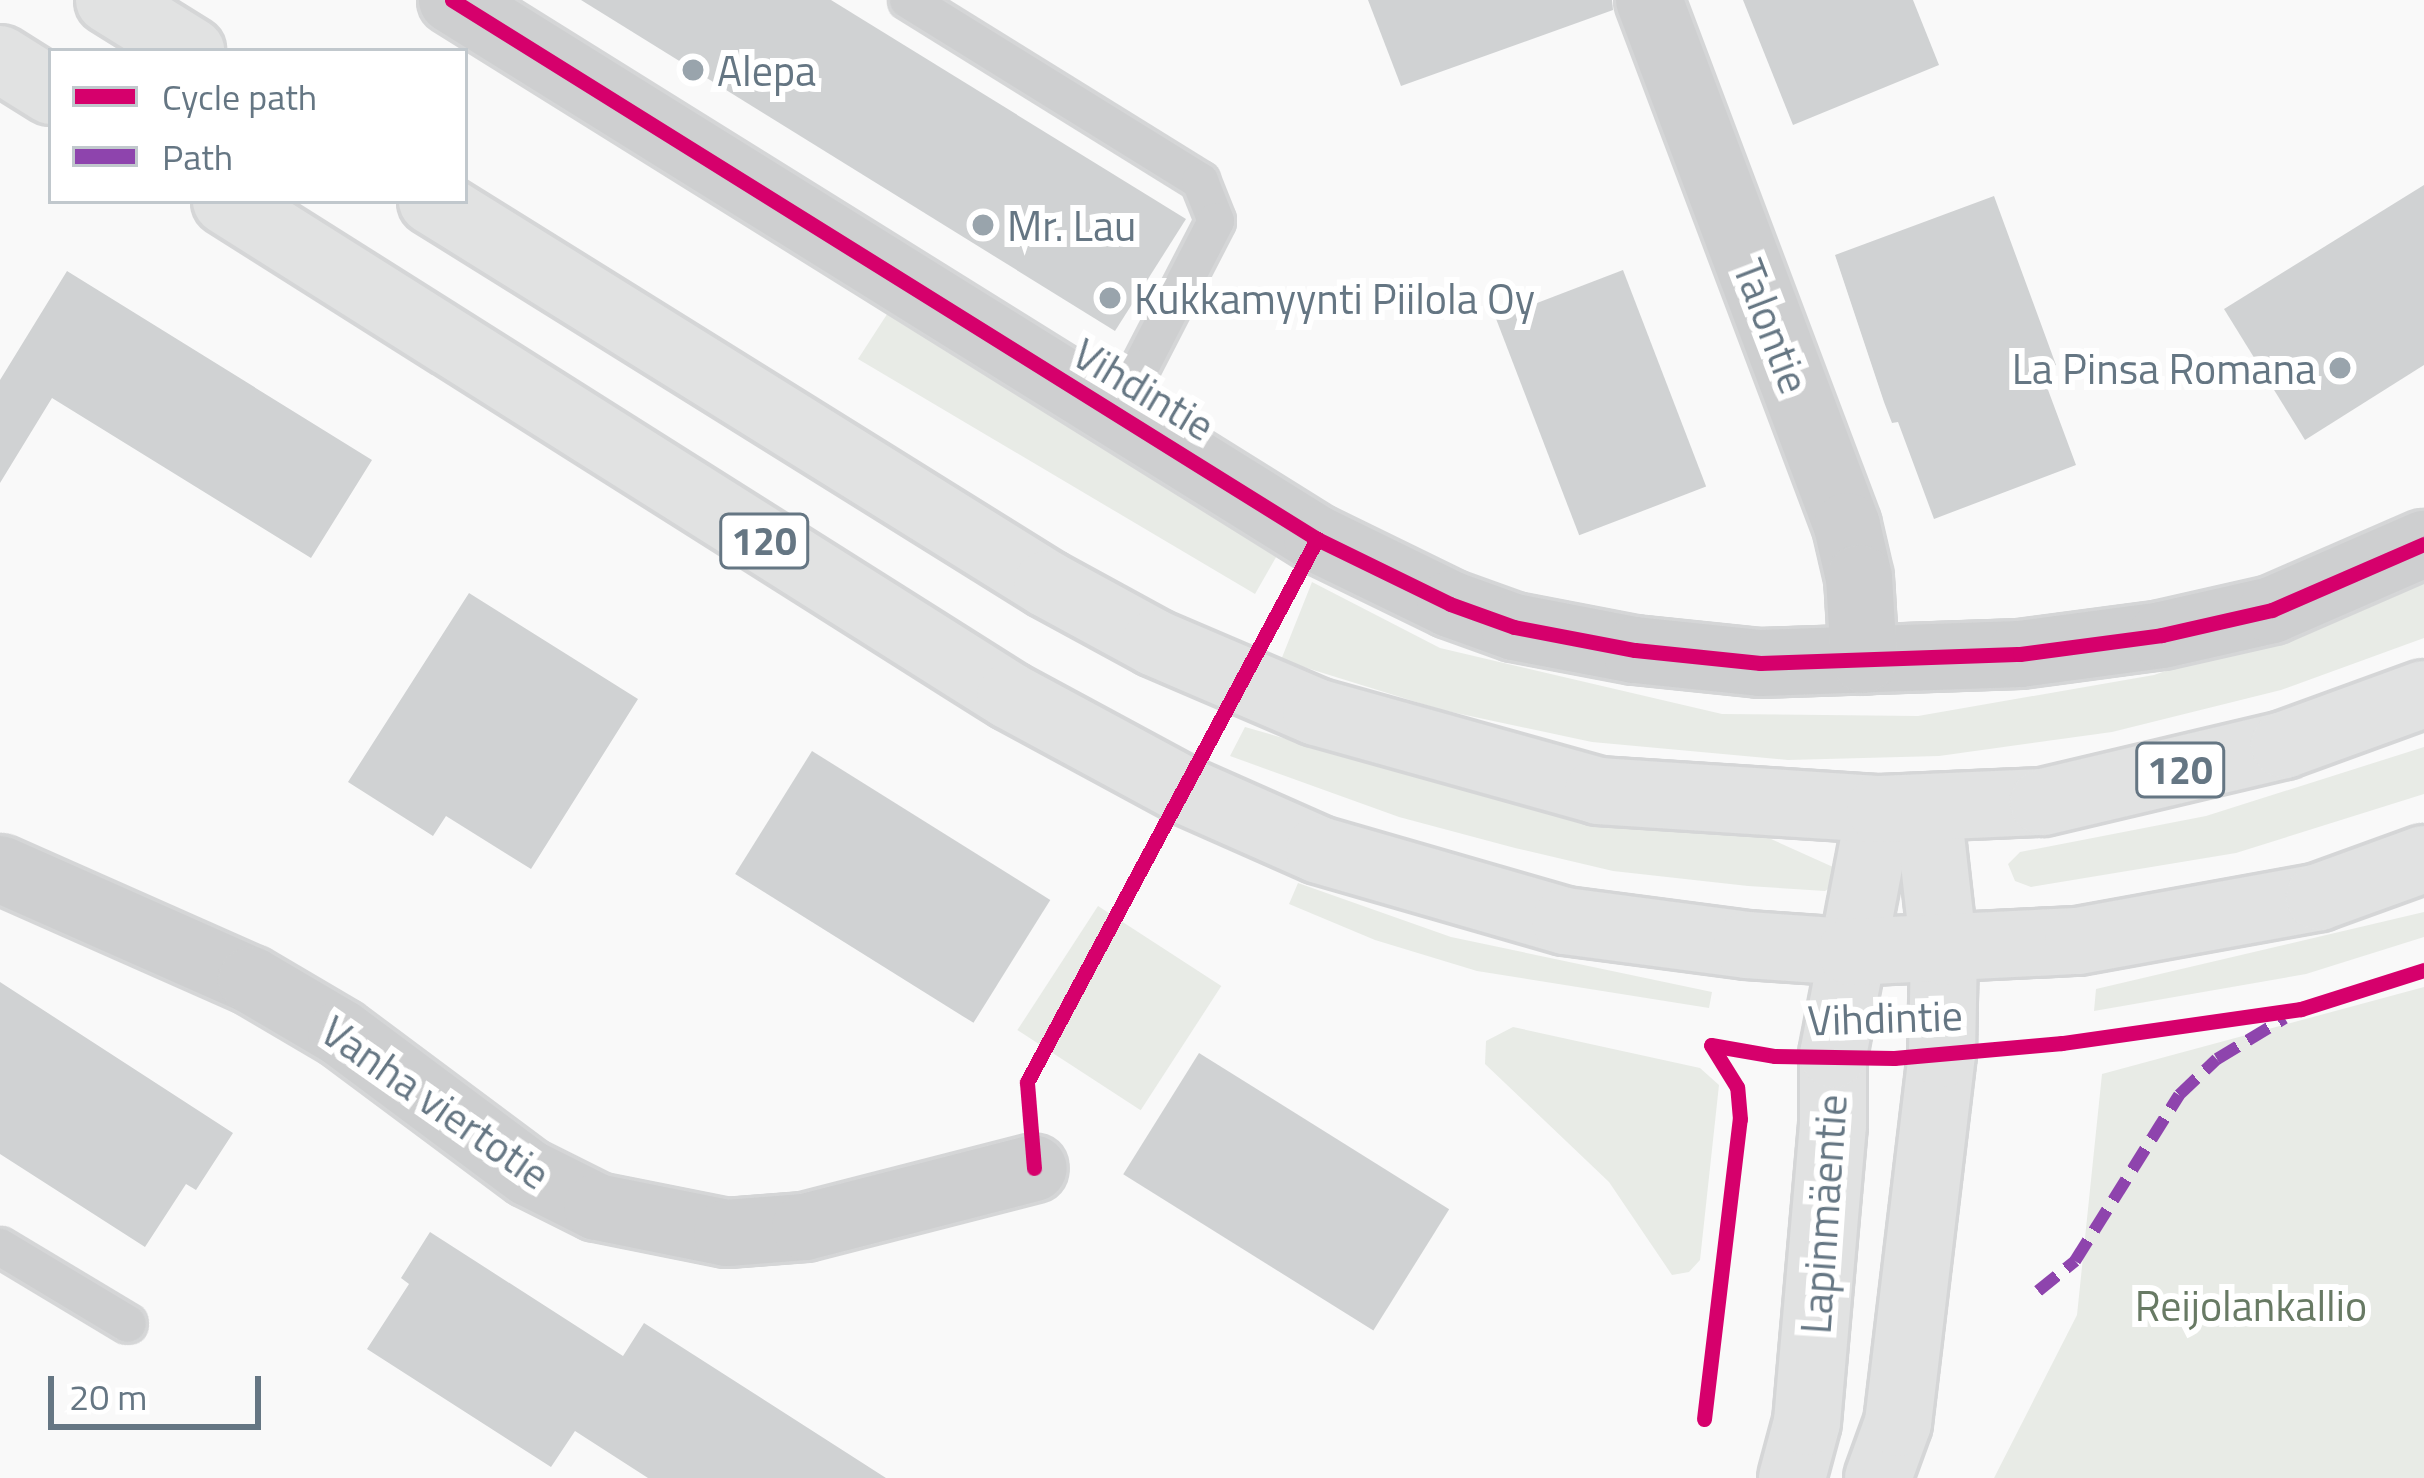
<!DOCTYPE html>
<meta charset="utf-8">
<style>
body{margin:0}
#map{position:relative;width:2424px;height:1478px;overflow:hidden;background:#f9f9f9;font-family:"Titillium Web",sans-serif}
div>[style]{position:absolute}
.green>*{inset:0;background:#e8ebe6;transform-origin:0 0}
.building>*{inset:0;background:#d0d2d3;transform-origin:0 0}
.roads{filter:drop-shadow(3px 0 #d5d6d7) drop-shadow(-3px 0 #d5d6d7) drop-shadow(0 3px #d5d6d7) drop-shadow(0 -3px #d5d6d7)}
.lane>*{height:36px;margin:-18px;padding:0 18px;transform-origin:18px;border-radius:18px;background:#cecfd0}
.street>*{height:66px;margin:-33px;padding:0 33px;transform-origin:33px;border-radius:33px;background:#cecfd0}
.secondary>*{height:66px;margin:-33px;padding:0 33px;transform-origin:33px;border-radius:33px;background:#e1e2e2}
.primary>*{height:66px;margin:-33px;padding:0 33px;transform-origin:33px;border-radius:33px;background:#e1e2e2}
.quiet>*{height:12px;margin-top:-6px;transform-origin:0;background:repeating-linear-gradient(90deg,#8e44ad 0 24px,transparent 0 36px)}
.cycleway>*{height:15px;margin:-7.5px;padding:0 7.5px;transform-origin:7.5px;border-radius:7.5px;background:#d6006c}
.dots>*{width:33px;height:33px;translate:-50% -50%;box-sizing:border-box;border:6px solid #fff;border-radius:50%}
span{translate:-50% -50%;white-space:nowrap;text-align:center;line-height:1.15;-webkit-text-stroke:12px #fff;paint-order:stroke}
.shield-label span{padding:3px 9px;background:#fff;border:3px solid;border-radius:9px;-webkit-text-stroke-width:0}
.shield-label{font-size:39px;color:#657683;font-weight:700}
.poi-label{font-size:42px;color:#657683}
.left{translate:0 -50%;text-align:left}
.right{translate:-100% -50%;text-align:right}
.street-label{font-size:42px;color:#657683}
.park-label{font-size:42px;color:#687a64}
.legend{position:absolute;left:48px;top:48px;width:420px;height:156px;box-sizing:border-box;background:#fff;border:3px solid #c1c8cd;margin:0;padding:15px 21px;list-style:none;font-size:36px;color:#657683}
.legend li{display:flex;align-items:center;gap:24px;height:60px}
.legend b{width:60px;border:3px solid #c1c8cd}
.scale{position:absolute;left:48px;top:1376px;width:213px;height:54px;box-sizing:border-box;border:6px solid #657683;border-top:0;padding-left:15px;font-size:36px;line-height:42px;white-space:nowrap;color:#657683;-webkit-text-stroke:9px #fff;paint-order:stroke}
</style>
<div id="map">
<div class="green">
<div style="clip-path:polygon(893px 305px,1279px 552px,1255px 594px,858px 359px)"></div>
<div style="clip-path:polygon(2424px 572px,2424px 638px,2281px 690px,2112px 732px,1939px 756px,1788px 760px,1592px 742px,1442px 710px,1281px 660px,1312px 582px,1440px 648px,1722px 714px,1918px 716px,2154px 675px,2367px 602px)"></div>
<div style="clip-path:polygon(1245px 727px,1444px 784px,1637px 823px,1760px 834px,1833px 867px,1836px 884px,1825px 891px,1748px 886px,1613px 871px,1515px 848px,1399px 817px,1230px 756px)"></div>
<div style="clip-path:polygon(2424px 747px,2424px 794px,2236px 853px,2031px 887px,2015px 881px,2008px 864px,2020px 852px,2206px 816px)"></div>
<div style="clip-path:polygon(1298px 883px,1451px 937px,1712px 992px,1709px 1008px,1477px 971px,1375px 940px,1289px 904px)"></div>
<div style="left:1098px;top:906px;width:147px;height:148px;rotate:33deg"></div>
<div style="clip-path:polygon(2424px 912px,2424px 937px,2306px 974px,2094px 1011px,2096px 989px)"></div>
<div style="clip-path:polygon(2424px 987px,2424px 1478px,1994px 1478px,2077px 1315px,2102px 1074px)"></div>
<div style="clip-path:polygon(1513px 1027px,1700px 1068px,1719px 1085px,1700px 1260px,1689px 1272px,1672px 1275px,1609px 1182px,1485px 1064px,1486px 1041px)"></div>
</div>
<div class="building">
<div style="clip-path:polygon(581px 0,831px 0,1186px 219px,1115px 331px)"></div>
<div style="clip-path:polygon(1368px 0,1612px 0,1613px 10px,1401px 86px)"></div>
<div style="clip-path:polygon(1743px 0,1913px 0,1939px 65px,1793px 125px)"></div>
<div style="clip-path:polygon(2424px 185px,2424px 365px,2305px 440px,2224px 309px)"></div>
<div style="clip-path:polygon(1994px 196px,2056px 365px,2041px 371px,2076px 465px,1934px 519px,1898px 422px,1892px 423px,1884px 402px,1835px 255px)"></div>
<div style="left:1623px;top:270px;width:232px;height:136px;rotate:69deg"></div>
<div style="clip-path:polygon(67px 271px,372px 460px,311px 558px,52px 398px,0 483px,0 380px)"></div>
<div style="clip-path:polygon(469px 593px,638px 699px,531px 869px,446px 816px,433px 836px,348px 782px)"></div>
<div style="left:812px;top:751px;width:281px;height:145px;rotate:32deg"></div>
<div style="clip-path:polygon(0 982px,233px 1133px,196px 1190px,186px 1184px,145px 1247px,0 1154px)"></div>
<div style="left:1199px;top:1053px;width:295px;height:143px;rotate:32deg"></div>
<div style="clip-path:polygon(430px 1232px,623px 1356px,644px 1323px,886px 1478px,648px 1478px,575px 1431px,551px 1467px,367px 1349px,409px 1284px,401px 1278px)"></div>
</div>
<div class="roads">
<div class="lane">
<div style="left:908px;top:0;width:344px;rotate:31.8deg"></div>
<div style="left:1200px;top:181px;width:43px;rotate:68.2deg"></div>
<div style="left:1216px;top:221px;width:165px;rotate:117.3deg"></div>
<div style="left:1140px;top:368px;width:55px;rotate:103.8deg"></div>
<div style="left:0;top:1247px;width:149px;rotate:31deg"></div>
</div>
<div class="street">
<div style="left:452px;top:0;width:1019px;rotate:31.93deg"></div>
<div style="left:1317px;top:539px;width:148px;rotate:26deg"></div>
<div style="left:1450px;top:604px;width:68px;rotate:19.8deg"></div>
<div style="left:1514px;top:627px;width:123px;rotate:10.8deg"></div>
<div style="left:1635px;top:650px;width:126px;rotate:5.9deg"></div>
<div style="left:1760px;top:663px;width:260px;rotate:-2deg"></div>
<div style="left:2020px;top:654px;width:143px;rotate:-7.6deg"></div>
<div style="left:2162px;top:635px;width:113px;rotate:-12.8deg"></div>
<div style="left:2272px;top:610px;width:166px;rotate:-23.5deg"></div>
<div style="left:1649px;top:0;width:562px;rotate:69.37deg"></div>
<div style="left:1847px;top:526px;width:53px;rotate:77deg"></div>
<div style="left:1859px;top:578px;width:82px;rotate:86.5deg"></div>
<div style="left:0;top:869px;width:274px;rotate:23.9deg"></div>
<div style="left:251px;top:980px;width:104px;rotate:30.5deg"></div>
<div style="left:341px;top:1033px;width:234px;rotate:36.7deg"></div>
<div style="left:529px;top:1173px;width:76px;rotate:26.6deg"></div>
<div style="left:597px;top:1207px;width:133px;rotate:11.3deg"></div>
<div style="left:727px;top:1233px;width:78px;rotate:-4.4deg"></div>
<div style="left:805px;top:1227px;width:236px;rotate:-14.4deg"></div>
</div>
<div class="secondary">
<div style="left:1792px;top:1478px;width:58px;rotate:-75deg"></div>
<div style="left:1807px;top:1422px;width:298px;rotate:-85deg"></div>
<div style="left:1833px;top:1125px;width:70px;rotate:-90deg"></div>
<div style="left:1833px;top:1055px;width:250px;rotate:-79.2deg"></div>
<div style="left:1878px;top:1478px;width:59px;rotate:-70deg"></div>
<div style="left:1898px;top:1423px;width:372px;rotate:-83.2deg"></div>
<div style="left:1942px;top:1054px;width:102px;rotate:-88.9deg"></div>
<div style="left:1944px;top:952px;width:144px;rotate:-96.4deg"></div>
</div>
<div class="primary">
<div style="left:109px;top:0;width:97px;rotate:31.9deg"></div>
<div style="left:0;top:59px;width:60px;rotate:32.1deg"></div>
<div style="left:226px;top:201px;width:927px;rotate:32.27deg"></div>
<div style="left:1010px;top:696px;width:200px;rotate:28.4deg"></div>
<div style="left:1186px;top:791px;width:145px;rotate:23.9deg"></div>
<div style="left:1319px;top:850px;width:256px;rotate:16.1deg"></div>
<div style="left:1565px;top:921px;width:184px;rotate:7.5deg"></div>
<div style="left:1747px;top:945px;width:104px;rotate:3.9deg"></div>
<div style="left:1851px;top:952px;width:227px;rotate:-2.8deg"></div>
<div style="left:2078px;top:941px;width:245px;rotate:-10.3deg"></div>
<div style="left:2319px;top:897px;width:112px;rotate:-19.9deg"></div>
<div style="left:432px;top:201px;width:725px;rotate:31.91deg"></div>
<div style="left:1047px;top:584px;width:123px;rotate:28.6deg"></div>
<div style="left:1155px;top:643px;width:175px;rotate:23.2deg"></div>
<div style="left:1316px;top:712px;width:293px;rotate:15.6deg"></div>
<div style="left:1598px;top:791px;width:283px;rotate:3.7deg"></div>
<div style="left:1880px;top:809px;width:163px;rotate:-2.5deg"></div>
<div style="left:2043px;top:802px;width:248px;rotate:-13.3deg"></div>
<div style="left:2284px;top:745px;width:149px;rotate:-20deg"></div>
</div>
</div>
<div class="quiet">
<div style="left:2038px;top:1291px;width:48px;rotate:-39deg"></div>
<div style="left:2075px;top:1261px;width:196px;rotate:-57.9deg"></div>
<div style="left:2179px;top:1095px;width:52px;rotate:-43.5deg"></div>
<div style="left:2217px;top:1059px;width:79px;rotate:-31.1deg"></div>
</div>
<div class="cycleway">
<div style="left:452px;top:0;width:1019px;rotate:31.93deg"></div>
<div style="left:1317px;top:539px;width:148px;rotate:26deg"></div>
<div style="left:1450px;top:604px;width:68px;rotate:19.8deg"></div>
<div style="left:1514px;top:627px;width:123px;rotate:10.8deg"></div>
<div style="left:1635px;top:650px;width:126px;rotate:5.9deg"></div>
<div style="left:1760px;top:663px;width:260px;rotate:-2deg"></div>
<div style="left:2020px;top:654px;width:143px;rotate:-7.6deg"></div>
<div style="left:2162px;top:635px;width:113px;rotate:-12.8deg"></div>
<div style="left:2272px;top:610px;width:166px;rotate:-23.5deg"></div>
<div style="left:1711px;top:1045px;width:65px;rotate:9.8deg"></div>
<div style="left:1775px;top:1056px;width:119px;rotate:1deg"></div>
<div style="left:1894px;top:1058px;width:169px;rotate:-5.1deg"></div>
<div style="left:2062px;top:1043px;width:241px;rotate:-8.1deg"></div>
<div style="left:2301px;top:1009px;width:129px;rotate:-17.6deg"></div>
<div style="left:1034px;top:1168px;width:86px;rotate:-94.7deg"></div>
<div style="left:1027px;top:1082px;width:616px;rotate:-61.89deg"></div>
<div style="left:1704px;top:1419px;width:302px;rotate:-83.2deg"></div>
<div style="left:1740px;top:1119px;width:32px;rotate:-95deg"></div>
<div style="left:1737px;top:1087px;width:49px;rotate:-121.8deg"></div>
</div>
<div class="dots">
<div style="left:693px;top:70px;background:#99a4ac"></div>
<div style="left:983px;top:225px;background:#99a4ac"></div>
<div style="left:1110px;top:298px;background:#99a4ac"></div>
<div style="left:2340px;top:368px;background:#99a4ac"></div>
</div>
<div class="shield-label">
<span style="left:764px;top:541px">120</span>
<span style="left:2180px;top:770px">120</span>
</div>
<div class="poi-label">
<span class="left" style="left:717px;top:70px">Alepa</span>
<span class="left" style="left:1007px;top:225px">Mr. Lau</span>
<span class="left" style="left:1134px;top:298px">Kukkamyynti Piilola Oy</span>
<span class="right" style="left:2316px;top:368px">La Pinsa Romana</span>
</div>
<div class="street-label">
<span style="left:1772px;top:326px;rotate:69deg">Talontie</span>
<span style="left:1144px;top:389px;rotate:31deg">Vihdintie</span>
<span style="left:1885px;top:1017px;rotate:-2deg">Vihdintie</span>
<span style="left:436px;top:1102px;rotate:35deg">Vanha viertotie</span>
<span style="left:1823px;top:1214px;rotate:-86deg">Lapinmäentie</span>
</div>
<div class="park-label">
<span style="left:2251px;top:1305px">Reijolankallio</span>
</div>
<ul class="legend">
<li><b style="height:15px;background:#d6006c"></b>Cycle path</li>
<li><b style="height:15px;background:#8e44ad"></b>Path</li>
</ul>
<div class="scale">20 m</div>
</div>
